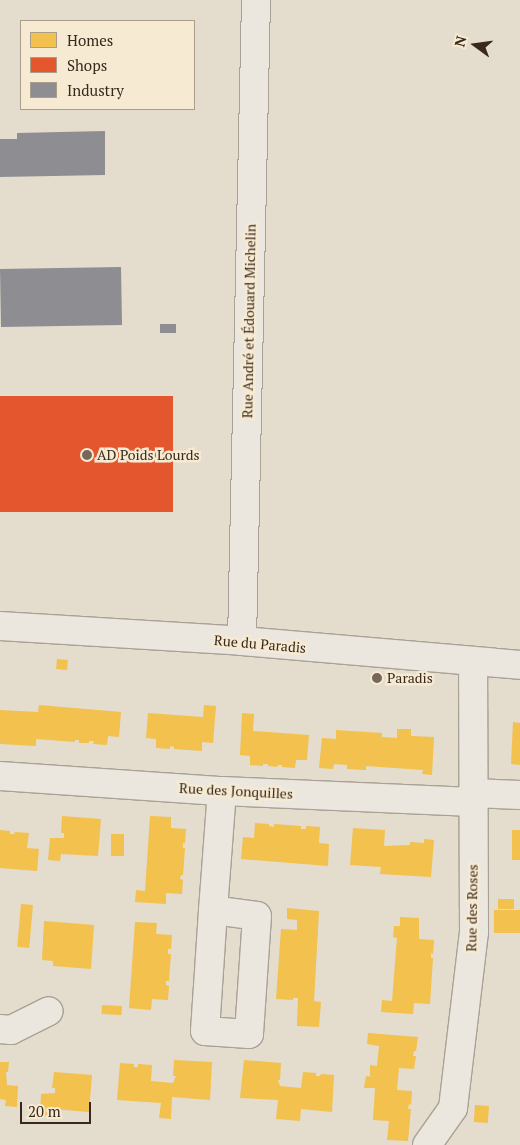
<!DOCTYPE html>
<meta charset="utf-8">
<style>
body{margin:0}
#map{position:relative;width:520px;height:1145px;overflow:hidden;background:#e4dccc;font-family:"PT Serif",serif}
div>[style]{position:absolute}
.homes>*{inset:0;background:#f2c14e;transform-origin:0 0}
.shops>*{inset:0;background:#e4572e;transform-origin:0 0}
.industry>*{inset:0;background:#8d8d92;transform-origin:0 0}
.roads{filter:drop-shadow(1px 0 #a9a196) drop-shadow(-1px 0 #a9a196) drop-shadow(0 1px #a9a196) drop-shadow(0 -1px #a9a196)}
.minor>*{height:28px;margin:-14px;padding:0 14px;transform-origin:14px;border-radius:14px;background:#ece7de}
.dots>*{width:14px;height:14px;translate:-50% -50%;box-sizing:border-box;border:2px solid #f6ead2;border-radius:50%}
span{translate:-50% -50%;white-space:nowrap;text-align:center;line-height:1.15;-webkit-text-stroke:5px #f6ead2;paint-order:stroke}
.street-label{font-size:14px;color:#39291d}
.poi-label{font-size:14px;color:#39291d}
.left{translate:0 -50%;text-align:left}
.legend{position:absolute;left:20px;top:20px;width:175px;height:90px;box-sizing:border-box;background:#f6ead2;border:1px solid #aa9d8a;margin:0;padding:6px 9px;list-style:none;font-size:15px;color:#39291d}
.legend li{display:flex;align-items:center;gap:10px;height:25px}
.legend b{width:25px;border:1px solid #aa9d8a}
.north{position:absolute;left:450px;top:20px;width:50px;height:50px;-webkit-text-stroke:4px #f6ead2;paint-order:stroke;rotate:284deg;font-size:14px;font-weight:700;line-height:20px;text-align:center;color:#39291d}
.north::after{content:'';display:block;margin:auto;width:18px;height:22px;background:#39291d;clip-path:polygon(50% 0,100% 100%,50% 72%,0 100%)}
.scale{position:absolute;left:20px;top:1102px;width:71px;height:22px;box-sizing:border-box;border:2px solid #39291d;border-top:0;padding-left:6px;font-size:15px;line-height:18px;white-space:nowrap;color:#39291d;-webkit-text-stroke:4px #f6ead2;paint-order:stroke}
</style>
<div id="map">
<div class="homes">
<div style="left:57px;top:659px;width:11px;height:10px;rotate:5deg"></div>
<div style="clip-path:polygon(39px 705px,121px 712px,119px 737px,108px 736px,107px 745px,93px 744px,94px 741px,89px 741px,89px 743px,79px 743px,79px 740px,75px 740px,75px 742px,36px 739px,36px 746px,0 744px,0 710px,38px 712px)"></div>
<div style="clip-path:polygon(204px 705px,216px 706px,213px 743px,202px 742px,202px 751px,174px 749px,174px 747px,170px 746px,170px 749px,156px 748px,156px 739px,146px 738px,148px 713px,203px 717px)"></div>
<div style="clip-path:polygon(242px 713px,254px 714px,253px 731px,309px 735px,307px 760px,296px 760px,295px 768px,282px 767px,282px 765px,278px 765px,277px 767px,268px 766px,268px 764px,263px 764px,263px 766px,250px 765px,250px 756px,240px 755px)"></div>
<div style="clip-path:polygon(513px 722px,520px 723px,520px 765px,511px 764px)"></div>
<div style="clip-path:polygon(397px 729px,411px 729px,411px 736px,434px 737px,432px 775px,422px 774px,423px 770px,366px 766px,366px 770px,347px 769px,347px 765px,334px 764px,333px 769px,319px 768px,322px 738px,336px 739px,336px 730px,382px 733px,382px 737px,397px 738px)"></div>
<div style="clip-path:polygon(62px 816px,101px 819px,98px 856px,61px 854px,60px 861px,48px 860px,50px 838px,64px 838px,64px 833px,61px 833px)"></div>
<div style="clip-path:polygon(150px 816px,171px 817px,171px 828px,186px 829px,185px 843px,183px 843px,183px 848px,185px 848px,183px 875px,181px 875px,180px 879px,183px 880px,182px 894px,166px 893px,166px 904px,135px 902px,136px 890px,145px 891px)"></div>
<div style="clip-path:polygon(255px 823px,269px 824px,269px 826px,274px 827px,274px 824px,301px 826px,301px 829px,306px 829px,306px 826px,320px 827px,319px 843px,329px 844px,328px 866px,241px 859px,243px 837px,254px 838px)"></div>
<div style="clip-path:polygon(353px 828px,385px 830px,384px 846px,410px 845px,410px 842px,424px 843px,424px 839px,434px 840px,431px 877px,380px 874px,381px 867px,350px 865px)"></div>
<div style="clip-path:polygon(0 830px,10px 831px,10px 834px,14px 834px,15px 832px,29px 833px,27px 848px,39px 849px,37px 871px,0 868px)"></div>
<div style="left:512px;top:830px;width:8px;height:30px"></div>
<div style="left:111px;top:834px;width:13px;height:22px"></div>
<div style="left:498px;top:899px;width:16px;height:10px"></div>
<div style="left:21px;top:904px;width:12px;height:43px;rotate:5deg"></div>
<div style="clip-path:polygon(287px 908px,319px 911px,314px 1001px,321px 1002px,319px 1027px,297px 1026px,298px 998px,293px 998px,293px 1000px,276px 999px,281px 929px,297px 930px,297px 920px,287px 919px)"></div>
<div style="left:520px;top:910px;width:23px;height:26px;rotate:90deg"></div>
<div style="clip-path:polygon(400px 917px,419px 918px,419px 939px,434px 940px,433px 954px,431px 953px,431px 958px,433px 958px,430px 1004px,414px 1003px,413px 1014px,381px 1012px,382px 1000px,392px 1001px,397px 938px,393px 937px,394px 926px,400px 926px)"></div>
<div style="clip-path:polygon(44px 921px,94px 925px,91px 969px,53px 966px,53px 961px,42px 960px)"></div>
<div style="clip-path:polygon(135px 922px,157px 923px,156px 934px,172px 935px,171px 949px,168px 949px,168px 954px,171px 954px,169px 981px,166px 981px,166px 985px,169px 986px,168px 1000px,152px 999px,151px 1010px,129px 1008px)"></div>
<div style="left:102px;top:1005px;width:20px;height:9px;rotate:3deg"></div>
<div style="clip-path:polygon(368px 1033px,418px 1037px,416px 1051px,414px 1051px,413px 1056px,416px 1056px,414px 1069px,399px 1068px,397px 1090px,412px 1091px,411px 1105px,409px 1104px,408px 1109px,411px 1109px,408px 1141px,387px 1140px,389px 1121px,373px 1120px,375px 1088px,364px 1088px,366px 1076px,376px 1077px,370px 1076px,370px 1065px,377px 1066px,379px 1046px,367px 1044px)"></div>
<div style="clip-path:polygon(174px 1060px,212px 1062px,210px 1100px,172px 1097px,171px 1119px,159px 1118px,161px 1103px,117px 1100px,120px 1063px,134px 1064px,134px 1067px,138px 1067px,138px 1064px,152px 1065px,151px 1081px,173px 1083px,176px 1076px,173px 1076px)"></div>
<div style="clip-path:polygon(244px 1060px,281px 1063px,280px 1080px,278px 1080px,280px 1086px,301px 1088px,303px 1072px,316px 1073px,316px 1076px,320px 1076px,321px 1074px,334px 1075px,332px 1112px,301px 1109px,300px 1121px,276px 1119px,278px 1100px,240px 1098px)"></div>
<div style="clip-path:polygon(0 1062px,9px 1062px,8px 1072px,6px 1072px,7px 1085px,18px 1086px,17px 1107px,5px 1106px,6px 1100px,0 1099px)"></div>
<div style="clip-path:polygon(54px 1072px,92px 1075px,89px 1112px,52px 1109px,51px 1116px,40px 1115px,41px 1094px,55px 1093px,55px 1088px,52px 1088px)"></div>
<div style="left:475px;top:1105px;width:14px;height:17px;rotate:4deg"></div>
</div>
<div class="shops">
<div style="left:173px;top:396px;width:116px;height:173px;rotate:90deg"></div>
</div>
<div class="industry">
<div style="clip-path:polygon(105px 131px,105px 175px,0 177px,0 139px,17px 139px,17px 133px)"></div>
<div style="left:121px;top:267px;width:58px;height:121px;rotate:89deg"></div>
<div style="left:160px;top:324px;width:16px;height:9px"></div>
</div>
<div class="roads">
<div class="minor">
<div style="left:0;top:626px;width:242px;rotate:3.5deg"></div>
<div style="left:242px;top:641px;width:279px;rotate:4.9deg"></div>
<div style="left:242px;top:641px;width:641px;rotate:-88.75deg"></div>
<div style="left:0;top:776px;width:223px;rotate:3.9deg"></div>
<div style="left:222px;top:791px;width:251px;rotate:2.5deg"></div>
<div style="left:472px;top:793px;width:48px;rotate:2.4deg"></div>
<div style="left:213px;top:910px;width:44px;rotate:7.8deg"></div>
<div style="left:257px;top:916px;width:118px;rotate:93.9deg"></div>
<div style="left:249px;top:1034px;width:44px;rotate:-176.1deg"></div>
<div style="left:205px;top:1031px;width:121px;rotate:-86.2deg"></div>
<div style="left:213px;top:910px;width:119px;rotate:-85.7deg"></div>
<div style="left:0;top:1029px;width:11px;rotate:5deg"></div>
<div style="left:11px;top:1030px;width:42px;rotate:-26.6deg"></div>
<div style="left:427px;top:1145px;width:45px;rotate:-54.9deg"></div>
<div style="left:453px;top:1108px;width:177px;rotate:-83.2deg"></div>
<div style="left:474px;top:932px;width:270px;rotate:-90.2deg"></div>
</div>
</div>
<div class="dots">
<div style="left:87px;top:455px;background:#75685a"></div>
<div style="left:377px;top:678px;background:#75685a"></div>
</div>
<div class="street-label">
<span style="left:249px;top:321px;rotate:-89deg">Rue André et Édouard Michelin</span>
<span style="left:260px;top:644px;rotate:5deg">Rue du Paradis</span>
<span style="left:236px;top:791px;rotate:3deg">Rue des Jonquilles</span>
<span style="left:472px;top:908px;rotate:-89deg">Rue des Roses</span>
</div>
<div class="poi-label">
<span class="left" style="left:97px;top:455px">AD Poids Lourds</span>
<span class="left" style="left:387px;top:678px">Paradis</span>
</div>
<ul class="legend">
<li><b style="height:14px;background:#f2c14e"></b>Homes</li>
<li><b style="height:14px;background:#e4572e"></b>Shops</li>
<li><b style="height:14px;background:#8d8d92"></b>Industry</li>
</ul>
<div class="north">N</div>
<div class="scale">20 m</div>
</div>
